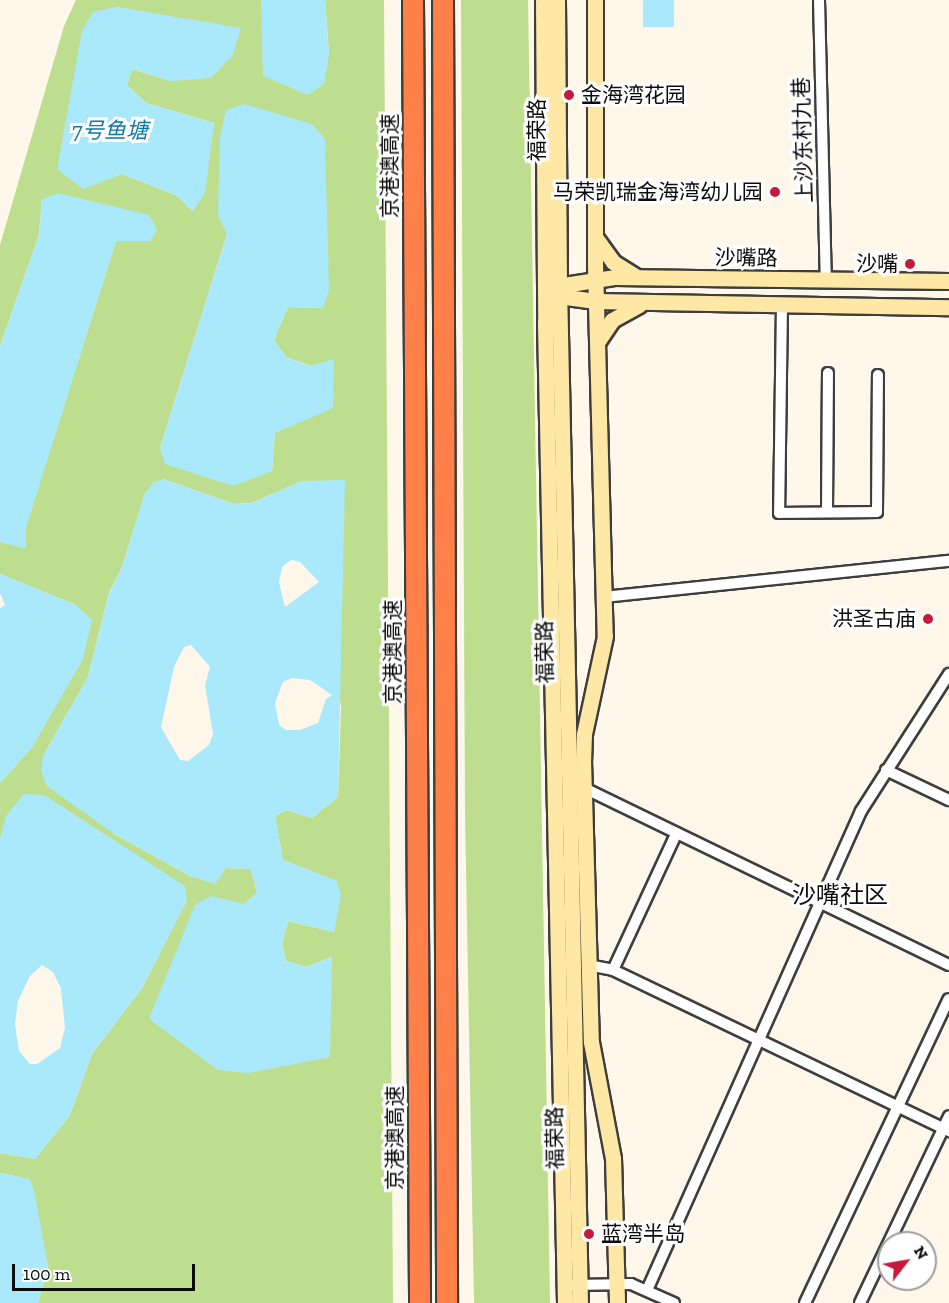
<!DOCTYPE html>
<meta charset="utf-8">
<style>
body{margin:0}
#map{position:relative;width:949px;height:1303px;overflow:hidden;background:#fff8ea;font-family:"Zilla Slab","Noto Sans SC",serif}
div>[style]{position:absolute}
.forest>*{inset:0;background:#bede8f}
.water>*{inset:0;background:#aae9fb;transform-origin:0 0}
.roads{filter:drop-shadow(2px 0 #3e3e3e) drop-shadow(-2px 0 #3e3e3e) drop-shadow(0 2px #3e3e3e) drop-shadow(0 -2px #3e3e3e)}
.street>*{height:10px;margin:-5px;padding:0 5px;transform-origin:5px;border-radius:5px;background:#fff}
.secondary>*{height:15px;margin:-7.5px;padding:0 7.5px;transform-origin:7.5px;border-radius:7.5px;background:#ffe8a5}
.highway>*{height:20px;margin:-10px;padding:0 10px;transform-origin:10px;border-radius:10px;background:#ff8048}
.dots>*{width:16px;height:16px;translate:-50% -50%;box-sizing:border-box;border:3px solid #fff;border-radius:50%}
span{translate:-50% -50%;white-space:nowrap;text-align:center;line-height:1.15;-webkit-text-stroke:6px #fff;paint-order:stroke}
.poi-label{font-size:21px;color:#0b0b0b}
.left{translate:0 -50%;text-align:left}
.right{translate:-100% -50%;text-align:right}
.street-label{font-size:21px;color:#0b0b0b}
.water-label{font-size:22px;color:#0c7aa6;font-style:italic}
.quarter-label{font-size:24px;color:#0b0b0b}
.north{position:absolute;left:877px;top:1231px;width:60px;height:60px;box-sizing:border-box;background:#fff;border:2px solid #9d9d9d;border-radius:50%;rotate:59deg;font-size:16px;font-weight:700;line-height:24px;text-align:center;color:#0b0b0b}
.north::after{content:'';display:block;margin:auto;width:21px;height:27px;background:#c51a3b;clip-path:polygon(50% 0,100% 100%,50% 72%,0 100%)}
.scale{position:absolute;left:12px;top:1264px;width:183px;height:27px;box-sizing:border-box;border:3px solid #0b0b0b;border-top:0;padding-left:8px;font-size:18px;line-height:21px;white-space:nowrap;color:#0b0b0b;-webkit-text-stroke:4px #fff;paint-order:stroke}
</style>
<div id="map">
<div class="forest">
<div style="clip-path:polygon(evenodd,76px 0,261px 0,264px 21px,329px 54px,325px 0,384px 0,393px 1303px,38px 1303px,48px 1267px,29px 1179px,0 1173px,0 1153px,35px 1159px,70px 1115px,92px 1054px,142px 988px,187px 900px,0 839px,0 783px,33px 746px,76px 605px,0 574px,0 542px,26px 548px,25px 528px,116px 241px,150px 241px,42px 199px,39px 235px,0 346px,0 245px,64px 26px,76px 0,116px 7px,240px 29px,171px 81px,132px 69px,127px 85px,146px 103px,214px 123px,193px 211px,176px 195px,122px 174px,116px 7px,76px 0,227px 234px,323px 308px,288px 307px,274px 340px,286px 357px,311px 366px,275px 433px,272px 471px,160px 448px,227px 234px,76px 0,163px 479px,234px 504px,252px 503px,302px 481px,341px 706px,338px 797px,312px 818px,286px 810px,275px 816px,283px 860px,336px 881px,334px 932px,288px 921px,282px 944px,286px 961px,306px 967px,332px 957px,218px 1070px,244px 904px,257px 893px,251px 869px,226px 868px,215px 883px,190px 876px,116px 835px,43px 756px,88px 677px,109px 593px,122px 567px,145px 493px,163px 479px)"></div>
<div style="clip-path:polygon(461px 0,528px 0,550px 1303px,474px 1303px,465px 814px)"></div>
</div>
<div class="water">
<div style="clip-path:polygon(261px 0,325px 0,329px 54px,324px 84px,308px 95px,263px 76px)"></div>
<div style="left:643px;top:0;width:31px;height:27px"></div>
<div style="clip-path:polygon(116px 7px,241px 28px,233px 55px,211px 78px,171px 81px,132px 69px,127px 85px,146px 103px,214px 123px,205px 193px,193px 211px,176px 195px,122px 174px,83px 189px,57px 169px,82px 31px,93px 12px)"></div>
<div style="clip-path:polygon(244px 104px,312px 124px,325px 139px,329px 290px,323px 308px,288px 307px,274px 340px,286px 357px,310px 366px,334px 359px,333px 408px,275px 433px,272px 471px,233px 486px,165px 464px,160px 448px,227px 234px,218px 215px,220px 137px,226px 110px)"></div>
<div style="clip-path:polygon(58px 193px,149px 215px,157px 230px,150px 241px,116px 241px,26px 528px,26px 549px,0 542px,0 346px,39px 235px,42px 199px)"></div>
<div style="clip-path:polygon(evenodd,163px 479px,234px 504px,252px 503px,302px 481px,345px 480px,338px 797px,312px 818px,286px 810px,275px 816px,283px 860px,337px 881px,341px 895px,334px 932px,288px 921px,282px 944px,286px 961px,306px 967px,332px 957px,330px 1057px,249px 1073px,218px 1070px,149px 1019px,195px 905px,211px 896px,244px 904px,257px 892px,251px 869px,226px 868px,215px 884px,190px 876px,116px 835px,47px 786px,41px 771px,43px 756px,88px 677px,109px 594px,122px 567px,145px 493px,154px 482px,163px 479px,291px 560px,300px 562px,319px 582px,285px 607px,279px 582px,282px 567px,291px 560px,163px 479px,191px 645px,210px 667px,205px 685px,213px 734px,209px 745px,188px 761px,180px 760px,161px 727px,174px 667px,184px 647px,191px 645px,163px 479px,292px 678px,310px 680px,332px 695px,326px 699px,318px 723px,300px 730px,286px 730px,279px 725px,275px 703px,283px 682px,292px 678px)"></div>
<div style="clip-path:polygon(0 574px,76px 605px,92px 620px,83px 659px,33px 746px,0 783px,0 608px,5px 605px,0 593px)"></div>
<div style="clip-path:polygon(evenodd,24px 794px,44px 795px,185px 886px,187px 900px,142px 988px,92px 1054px,70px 1115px,35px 1159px,0 1153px,0 839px,6px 816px,24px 794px,42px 965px,53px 972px,61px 989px,65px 1028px,60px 1048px,37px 1064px,30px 1064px,19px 1051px,15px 1024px,18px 1001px,30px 976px,42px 965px)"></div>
<div style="clip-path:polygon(0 1173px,30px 1179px,35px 1195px,48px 1267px,38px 1303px,0 1303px)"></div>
</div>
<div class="roads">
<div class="street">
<div style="left:819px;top:0;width:280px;rotate:88.6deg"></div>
<div style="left:782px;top:304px;width:209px;rotate:90.8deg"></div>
<div style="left:779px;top:513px;width:98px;rotate:-0.6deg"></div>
<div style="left:877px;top:512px;width:137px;rotate:-89.6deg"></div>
<div style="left:827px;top:512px;width:139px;rotate:-89.6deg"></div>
<div style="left:604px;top:597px;width:347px;rotate:-6deg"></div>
<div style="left:886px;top:770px;width:70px;rotate:25.5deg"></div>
<div style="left:580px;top:786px;width:410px;rotate:25.9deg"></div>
<div style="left:588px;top:965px;width:25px;rotate:11deg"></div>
<div style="left:613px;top:970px;width:373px;rotate:25.6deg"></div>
<div style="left:613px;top:970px;width:150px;rotate:-65.1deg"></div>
<div style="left:574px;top:1285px;width:57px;rotate:-1deg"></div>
<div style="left:631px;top:1284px;width:47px;rotate:23.8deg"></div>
<div style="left:648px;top:1288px;width:522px;rotate:-65.94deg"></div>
<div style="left:861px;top:811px;width:163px;rotate:-57.3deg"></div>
<div style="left:805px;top:1303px;width:336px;rotate:-64.7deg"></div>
<div style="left:860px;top:1303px;width:207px;rotate:-64.5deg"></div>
</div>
<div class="secondary">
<div style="left:543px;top:0;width:323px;rotate:89.6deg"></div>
<div style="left:545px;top:323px;width:980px;rotate:88.83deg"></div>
<div style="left:557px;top:0;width:285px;rotate:89.6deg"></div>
<div style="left:559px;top:285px;width:1018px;rotate:88.82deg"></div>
<div style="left:595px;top:0;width:265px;rotate:90deg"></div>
<div style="left:595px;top:265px;width:371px;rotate:88.5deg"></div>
<div style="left:605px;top:636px;width:100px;rotate:102.1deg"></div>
<div style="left:584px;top:734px;width:26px;rotate:92deg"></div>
<div style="left:583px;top:760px;width:282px;rotate:88.4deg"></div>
<div style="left:591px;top:1042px;width:118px;rotate:79.3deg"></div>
<div style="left:613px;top:1158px;width:145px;rotate:88.4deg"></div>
<div style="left:595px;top:237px;width:31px;rotate:54deg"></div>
<div style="left:613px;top:262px;width:26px;rotate:32deg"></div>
<div style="left:551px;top:287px;width:65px;rotate:-8.9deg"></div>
<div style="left:615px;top:277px;width:334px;rotate:0.7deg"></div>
<div style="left:551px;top:295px;width:45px;rotate:7.6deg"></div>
<div style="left:596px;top:301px;width:353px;rotate:1deg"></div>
<div style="left:598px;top:341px;width:25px;rotate:-56deg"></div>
<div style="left:612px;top:320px;width:31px;rotate:-29deg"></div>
</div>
<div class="highway">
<div style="left:413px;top:0;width:1303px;rotate:89.69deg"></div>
<div style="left:443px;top:0;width:1303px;rotate:89.82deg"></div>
</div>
</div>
<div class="dots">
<div style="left:569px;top:95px;background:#c51a3b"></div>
<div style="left:775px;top:192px;background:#c51a3b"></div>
<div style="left:910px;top:264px;background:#c51a3b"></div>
<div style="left:928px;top:619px;background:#c51a3b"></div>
<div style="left:589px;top:1234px;background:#c51a3b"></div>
</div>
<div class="poi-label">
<span class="left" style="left:581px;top:95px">金海湾花园</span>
<span class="right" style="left:763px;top:192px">马荣凯瑞金海湾幼儿园</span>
<span class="right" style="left:898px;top:264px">沙嘴</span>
<span class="right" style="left:916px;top:619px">洪圣古庙</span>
<span class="left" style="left:601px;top:1234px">蓝湾半岛</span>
</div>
<div class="street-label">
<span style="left:537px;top:130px;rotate:-90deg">福荣路</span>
<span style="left:803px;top:140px;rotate:-92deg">上沙东村九巷</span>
<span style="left:390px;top:166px;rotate:-90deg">京港澳高速</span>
<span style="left:746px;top:258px;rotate:1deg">沙嘴路</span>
<span style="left:393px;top:652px;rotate:-90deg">京港澳高速</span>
<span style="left:545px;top:652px;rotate:-91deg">福荣路</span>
<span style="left:395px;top:1138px;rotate:-90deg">京港澳高速</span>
<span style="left:555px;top:1138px;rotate:-91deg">福荣路</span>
</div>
<div class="water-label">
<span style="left:110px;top:131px">7号鱼塘</span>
</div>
<div class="quarter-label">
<span style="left:840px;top:895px">沙嘴社区</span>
</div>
<div class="north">N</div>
<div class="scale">100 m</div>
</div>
